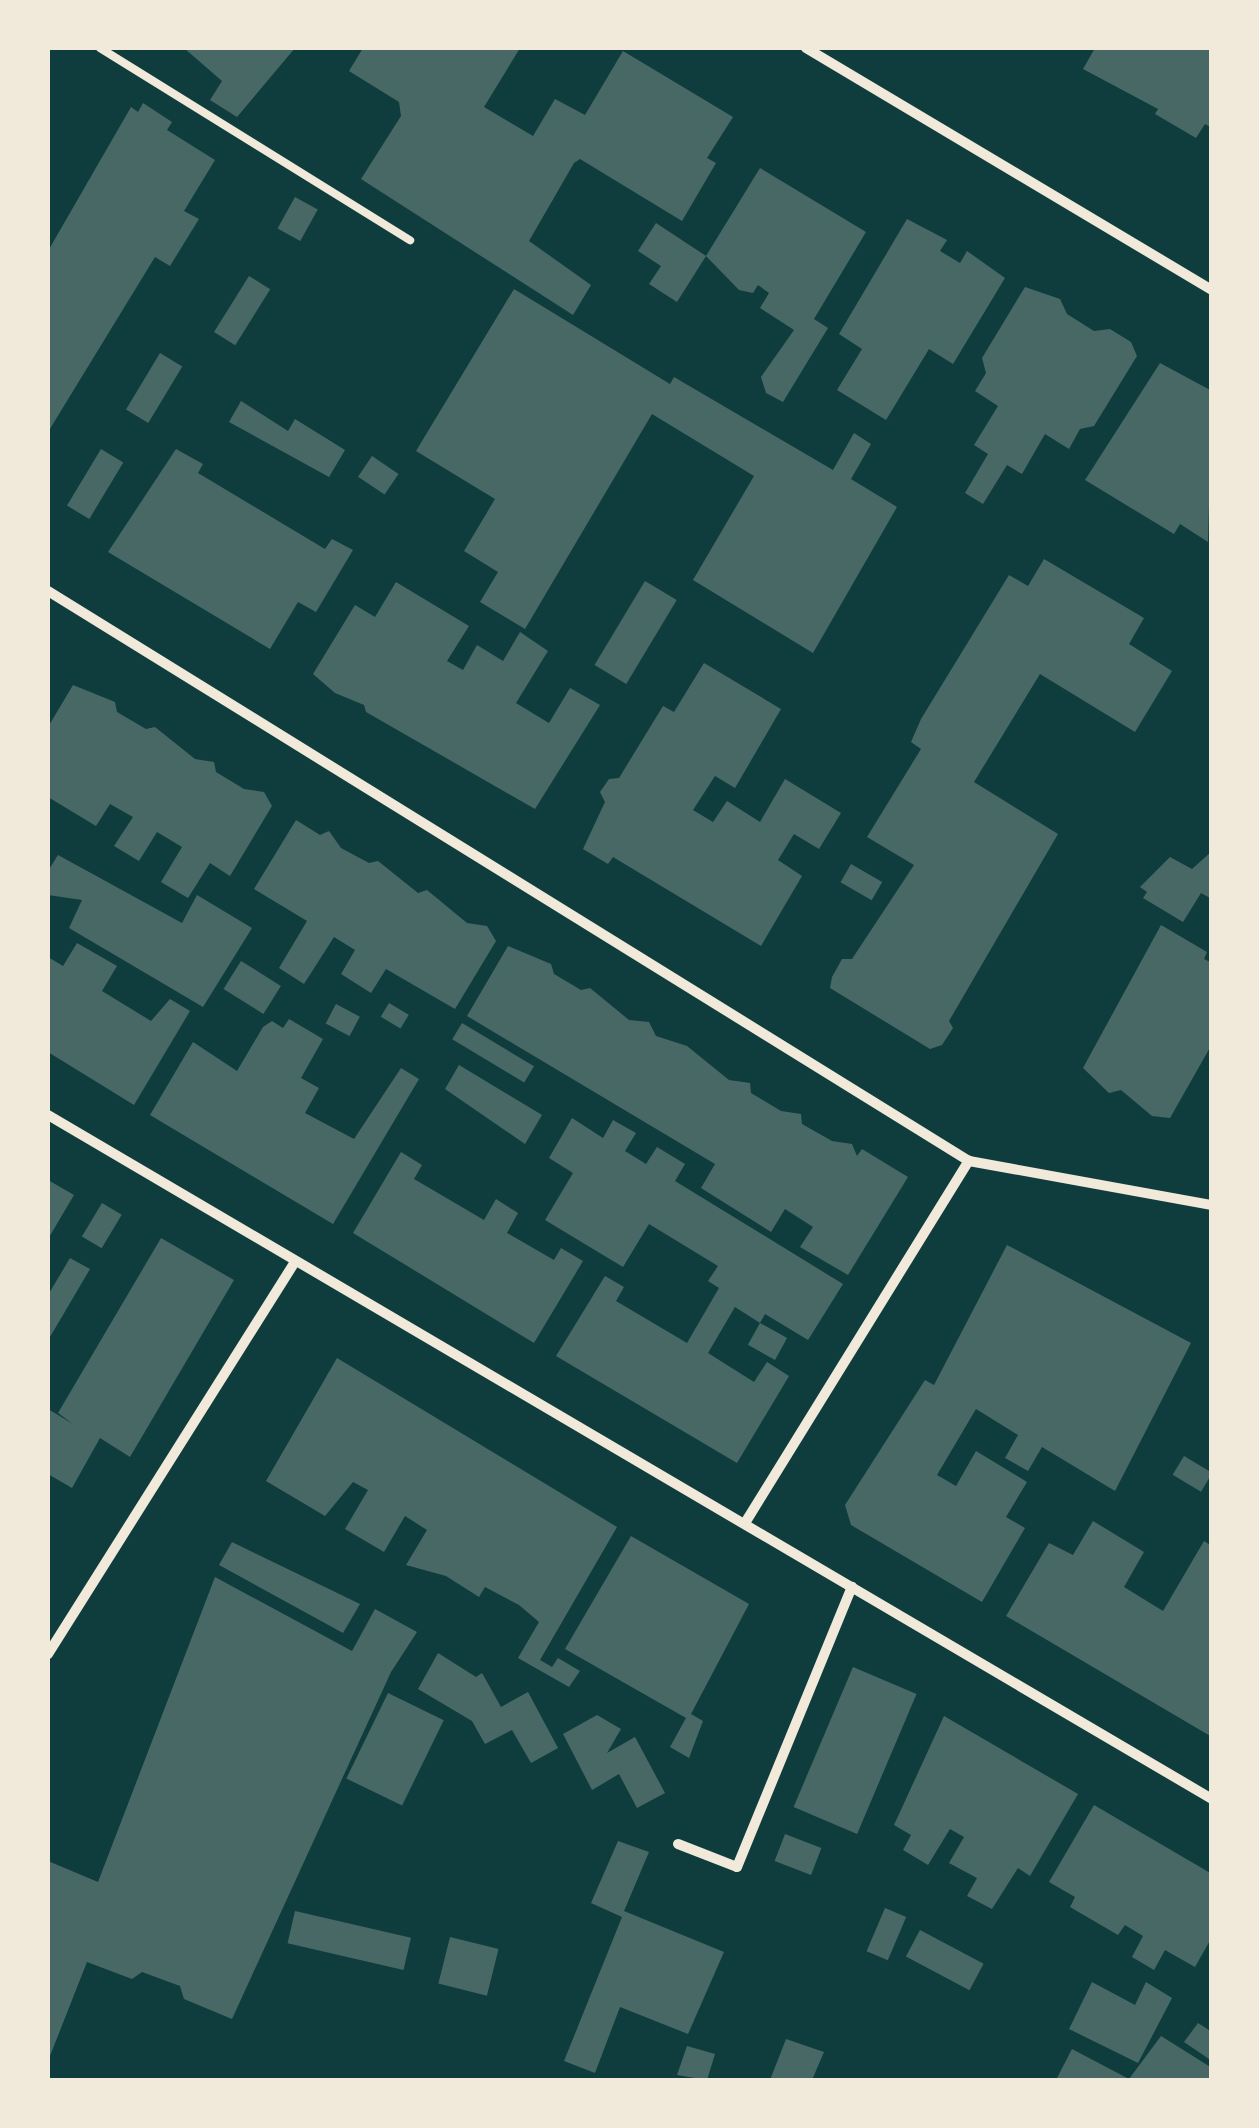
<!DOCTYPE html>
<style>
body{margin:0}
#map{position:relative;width:1259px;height:2128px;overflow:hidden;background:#0f3d3e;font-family:Barlow,sans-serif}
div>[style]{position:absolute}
.building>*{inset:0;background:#486865;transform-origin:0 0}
.service>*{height:8px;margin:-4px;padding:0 4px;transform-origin:4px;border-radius:4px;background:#f1e9da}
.minor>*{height:10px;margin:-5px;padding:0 5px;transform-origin:5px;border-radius:5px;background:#f1e9da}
span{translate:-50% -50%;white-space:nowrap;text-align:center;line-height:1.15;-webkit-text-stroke:9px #f1e9da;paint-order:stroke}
.frame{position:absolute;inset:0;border:50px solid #f1e9da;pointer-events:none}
</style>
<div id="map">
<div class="building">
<div style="clip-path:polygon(184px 48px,295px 48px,237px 117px,210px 100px,222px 81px)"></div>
<div style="clip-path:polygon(363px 48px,520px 48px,484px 107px,533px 136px,555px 99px,585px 115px,623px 51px,733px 117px,707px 158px,716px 163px,682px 221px,580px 159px,574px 163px,529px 241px,591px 285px,573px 315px,361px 179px,401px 116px,399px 102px,349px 71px)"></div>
<div style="clip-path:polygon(1095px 48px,1212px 48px,1212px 128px,1205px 124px,1196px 138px,1155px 114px,1158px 109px,1083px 69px)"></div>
<div style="clip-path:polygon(143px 103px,172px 122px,167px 130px,215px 160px,184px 211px,199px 219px,170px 266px,155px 257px,48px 432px,48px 251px,131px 107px,138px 112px)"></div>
<div style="clip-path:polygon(760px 168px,866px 232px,814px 319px,828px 328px,783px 402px,766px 393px,761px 377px,794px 330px,760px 308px,769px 293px,758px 285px,753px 293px,739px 290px,706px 256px)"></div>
<div style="left:295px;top:197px;width:26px;height:36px;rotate:29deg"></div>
<div style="clip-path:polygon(907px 219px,947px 240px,940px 251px,960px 263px,967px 251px,1005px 278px,953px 364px,929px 349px,886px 420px,837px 390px,862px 349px,839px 334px)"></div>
<div style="clip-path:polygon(656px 223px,706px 256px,677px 302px,649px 284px,661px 266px,638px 251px)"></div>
<div style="left:249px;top:276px;width:25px;height:66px;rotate:32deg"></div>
<div style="clip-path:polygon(1025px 287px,1060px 299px,1067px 314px,1094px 331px,1110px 329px,1131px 342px,1137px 356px,1094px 426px,1080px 429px,1069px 449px,1045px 434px,1022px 474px,1007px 465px,983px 504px,965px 493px,988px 454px,974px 445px,998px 406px,975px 391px,986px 373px,982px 358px)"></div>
<div style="clip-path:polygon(514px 289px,670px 384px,674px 377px,833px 470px,854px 433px,871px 444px,851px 479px,897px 507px,813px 653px,693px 580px,754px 476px,652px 414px,525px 629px,480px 602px,498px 572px,464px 551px,495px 499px,416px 451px)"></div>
<div style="left:160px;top:353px;width:26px;height:66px;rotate:31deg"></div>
<div style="clip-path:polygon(1160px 363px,1212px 391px,1208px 542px,1180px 524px,1174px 534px,1085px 480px)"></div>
<div style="clip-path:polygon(241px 401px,288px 431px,295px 419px,345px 450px,329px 477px,229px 422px)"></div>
<div style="left:101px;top:449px;width:26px;height:66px;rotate:31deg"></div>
<div style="clip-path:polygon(176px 449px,203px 464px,198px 473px,325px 549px,332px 539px,353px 550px,316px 612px,298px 602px,270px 649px,108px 552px)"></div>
<div style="left:372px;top:456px;width:32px;height:25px;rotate:34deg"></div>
<div style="clip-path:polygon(1044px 559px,1144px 618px,1129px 644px,1172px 671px,1135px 732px,1040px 674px,974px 782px,1058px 834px,949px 1021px,953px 1028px,942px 1045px,930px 1049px,830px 988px,832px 977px,842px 959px,852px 959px,914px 865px,867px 837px,921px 749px,911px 742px,921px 719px,1009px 575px,1028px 586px)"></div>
<div style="left:645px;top:581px;width:37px;height:98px;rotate:31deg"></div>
<div style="clip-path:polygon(396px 582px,469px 626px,447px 661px,463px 670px,477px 645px,503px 661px,520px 632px,548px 651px,516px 703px,534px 714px,549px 723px,570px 688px,600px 705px,535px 809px,366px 712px,364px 705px,335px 693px,313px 674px,355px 605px,375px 617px)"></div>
<div style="clip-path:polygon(704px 663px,781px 709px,735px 788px,715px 776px,693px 810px,713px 822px,727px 801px,760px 822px,785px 779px,841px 813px,819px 849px,794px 834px,778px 860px,802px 876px,761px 946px,613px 857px,608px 864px,583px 849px,605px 802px,600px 792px,609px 779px,619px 778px,663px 706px,674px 712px)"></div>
<div style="clip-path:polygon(73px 685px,115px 702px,117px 712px,146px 729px,155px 727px,195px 759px,214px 762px,216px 772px,244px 789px,264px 792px,272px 806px,230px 876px,210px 863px,188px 898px,161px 882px,182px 847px,157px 832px,139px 861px,114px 846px,133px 817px,110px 804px,96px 826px,48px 797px,48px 727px)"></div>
<div style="clip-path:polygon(296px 820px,320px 835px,329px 831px,341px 848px,369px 863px,378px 861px,418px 893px,427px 890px,467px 923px,487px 926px,496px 941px,455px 1009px,386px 969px,371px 993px,341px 974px,355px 950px,334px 937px,304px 984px,279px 968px,307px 921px,254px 889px)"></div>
<div style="clip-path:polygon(1212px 851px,1212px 899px,1201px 893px,1183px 922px,1143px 898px,1147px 892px,1140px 887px,1170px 857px,1192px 869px)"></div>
<div style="clip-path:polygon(58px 855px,182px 923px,197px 895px,252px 928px,203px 1007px,69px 928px,82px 900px,48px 895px,48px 871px)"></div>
<div style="left:851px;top:864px;width:36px;height:21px;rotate:30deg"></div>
<div style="clip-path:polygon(1161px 925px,1207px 952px,1204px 959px,1212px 963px,1212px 1044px,1170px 1118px,1152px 1116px,1121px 1090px,1109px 1093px,1083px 1068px)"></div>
<div style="clip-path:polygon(77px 943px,117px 966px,102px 991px,151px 1021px,170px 999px,190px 1011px,134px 1105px,48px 1052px,48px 957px,63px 966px)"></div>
<div style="clip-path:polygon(508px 946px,551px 964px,554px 974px,581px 990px,590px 988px,629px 1020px,649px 1022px,656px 1036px,687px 1046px,729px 1080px,750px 1083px,751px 1093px,781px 1111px,801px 1114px,802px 1124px,832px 1141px,852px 1144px,857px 1156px,862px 1149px,908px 1177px,848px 1275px,800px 1247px,813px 1227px,785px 1209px,771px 1232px,701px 1188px,715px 1164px,467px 1016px)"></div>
<div style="left:241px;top:961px;width:47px;height:33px;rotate:32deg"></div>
<div style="left:389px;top:1003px;width:23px;height:16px;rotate:31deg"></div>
<div style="left:336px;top:1004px;width:27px;height:22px;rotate:28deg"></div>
<div style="clip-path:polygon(289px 1019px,323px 1039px,301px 1078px,319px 1088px,305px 1113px,354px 1139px,401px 1068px,419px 1079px,333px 1224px,150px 1115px,193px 1042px,237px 1071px,263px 1027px,272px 1021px,283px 1028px)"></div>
<div style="left:462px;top:1023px;width:84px;height:19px;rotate:31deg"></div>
<div style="clip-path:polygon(459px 1065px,542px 1115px,525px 1144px,445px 1089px)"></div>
<div style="clip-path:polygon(572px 1118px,603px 1138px,613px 1120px,636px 1133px,625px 1151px,646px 1164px,657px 1147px,685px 1164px,675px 1181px,843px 1284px,808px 1340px,765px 1314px,760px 1323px,735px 1307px,708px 1353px,754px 1382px,767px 1362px,789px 1376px,737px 1463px,556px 1356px,605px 1276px,624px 1287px,616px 1301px,687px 1343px,719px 1288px,708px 1281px,718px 1266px,649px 1224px,623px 1267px,545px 1220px,573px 1173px,549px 1158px)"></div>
<div style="clip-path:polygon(401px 1152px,422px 1165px,414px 1179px,484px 1220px,496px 1199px,518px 1213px,507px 1233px,554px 1260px,561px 1248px,583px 1261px,534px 1343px,353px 1233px)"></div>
<div style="clip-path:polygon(48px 1180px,74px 1195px,48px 1239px)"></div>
<div style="left:102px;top:1203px;width:23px;height:39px;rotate:31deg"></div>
<div style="clip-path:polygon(161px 1238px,234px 1280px,130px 1457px,100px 1438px,72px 1488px,48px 1474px,48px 1409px,73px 1424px,58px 1413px)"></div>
<div style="clip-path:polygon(1007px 1245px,1191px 1343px,1115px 1491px,1042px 1447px,1028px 1471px,1005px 1458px,1018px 1435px,976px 1409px,937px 1475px,956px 1486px,976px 1451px,1027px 1482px,1006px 1517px,1025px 1528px,982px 1602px,851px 1525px,845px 1505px,925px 1380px,934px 1385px)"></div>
<div style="clip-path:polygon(70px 1258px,90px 1269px,50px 1337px,48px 1295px)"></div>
<div style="left:760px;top:1323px;width:31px;height:25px;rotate:29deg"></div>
<div style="clip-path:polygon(337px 1358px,617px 1527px,540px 1660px,552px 1667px,558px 1658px,580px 1671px,569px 1687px,518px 1658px,539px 1622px,519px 1605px,485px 1587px,479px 1597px,446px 1576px,406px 1565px,427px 1530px,405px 1516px,384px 1552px,345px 1529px,368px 1490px,353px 1482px,325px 1516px,266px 1481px)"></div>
<div style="left:1184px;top:1456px;width:33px;height:22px;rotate:31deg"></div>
<div style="clip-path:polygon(1093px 1521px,1144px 1552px,1124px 1587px,1163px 1611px,1204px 1541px,1212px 1546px,1212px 1737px,1006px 1616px,1049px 1543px,1073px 1555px)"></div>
<div style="clip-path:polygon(631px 1536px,749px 1604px,691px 1714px,703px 1721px,689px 1758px,670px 1747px,686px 1718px,565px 1649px)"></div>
<div style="clip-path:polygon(232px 1542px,360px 1604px,343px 1633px,219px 1565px)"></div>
<div style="clip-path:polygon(215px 1577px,352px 1651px,375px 1609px,417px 1632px,391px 1672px,232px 2019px,184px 1999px,180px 1986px,142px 1972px,132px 1979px,87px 1962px,48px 2061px,48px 1861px,98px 1882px)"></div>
<div style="clip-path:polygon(438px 1653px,476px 1677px,482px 1673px,501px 1707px,528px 1692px,558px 1748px,531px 1763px,512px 1730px,485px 1744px,472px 1721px,418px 1689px)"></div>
<div style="left:853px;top:1667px;width:69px;height:152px;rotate:23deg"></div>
<div style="left:388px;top:1693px;width:62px;height:95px;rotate:26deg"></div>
<div style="clip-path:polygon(597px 1715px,621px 1729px,607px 1753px,635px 1737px,665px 1793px,637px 1808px,619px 1774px,592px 1790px,563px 1734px)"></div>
<div style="clip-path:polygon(944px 1716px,1078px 1794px,1030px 1876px,1018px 1868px,992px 1909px,967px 1896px,977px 1878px,949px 1863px,964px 1837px,950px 1829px,928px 1865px,903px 1850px,911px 1835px,894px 1825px)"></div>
<div style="clip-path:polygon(1094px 1805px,1212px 1874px,1212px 1937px,1195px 1967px,1165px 1950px,1154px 1970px,1132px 1957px,1143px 1936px,1125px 1925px,1118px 1935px,1070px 1907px,1075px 1897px,1049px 1882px)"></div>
<div style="left:785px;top:1834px;width:39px;height:29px;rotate:21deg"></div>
<div style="clip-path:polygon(618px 1841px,649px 1852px,624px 1911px,724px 1952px,688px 2034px,620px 2007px,595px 2073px,564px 2061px,622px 1917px,591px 1903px)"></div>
<div style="left:885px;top:1908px;width:23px;height:47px;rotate:23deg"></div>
<div style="left:295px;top:1911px;width:119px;height:33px;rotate:13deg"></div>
<div style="left:920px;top:1930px;width:72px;height:30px;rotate:28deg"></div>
<div style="left:450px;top:1937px;width:50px;height:48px;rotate:14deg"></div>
<div style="clip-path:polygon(1092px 1982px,1135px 2005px,1146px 1982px,1172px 1998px,1138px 2063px,1069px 2029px)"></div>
<div style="clip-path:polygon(1198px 2023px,1212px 2032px,1212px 2061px,1184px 2042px)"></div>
<div style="clip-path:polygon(1161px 2036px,1212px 2068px,1212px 2080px,1056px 2080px,1072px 2049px,1129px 2079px)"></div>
<div style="clip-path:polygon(786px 2039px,824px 2052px,812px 2080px,770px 2080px)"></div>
<div style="clip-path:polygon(687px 2046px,715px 2054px,707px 2080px,677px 2075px)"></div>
</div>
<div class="service">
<div style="left:100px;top:48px;width:365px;rotate:31.8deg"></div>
</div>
<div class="minor">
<div style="left:806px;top:48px;width:473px;rotate:30.8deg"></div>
<div style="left:48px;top:591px;width:1083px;rotate:31.75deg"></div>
<div style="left:969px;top:1161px;width:247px;rotate:10.3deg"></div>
<div style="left:48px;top:1115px;width:1350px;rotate:30.44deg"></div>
<div style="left:745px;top:1523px;width:426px;rotate:-58.3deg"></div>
<div style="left:48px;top:1654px;width:461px;rotate:-57.8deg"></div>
<div style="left:678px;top:1844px;width:63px;rotate:21.3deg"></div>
<div style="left:737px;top:1867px;width:303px;rotate:-67.7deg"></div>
</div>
<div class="frame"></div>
</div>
